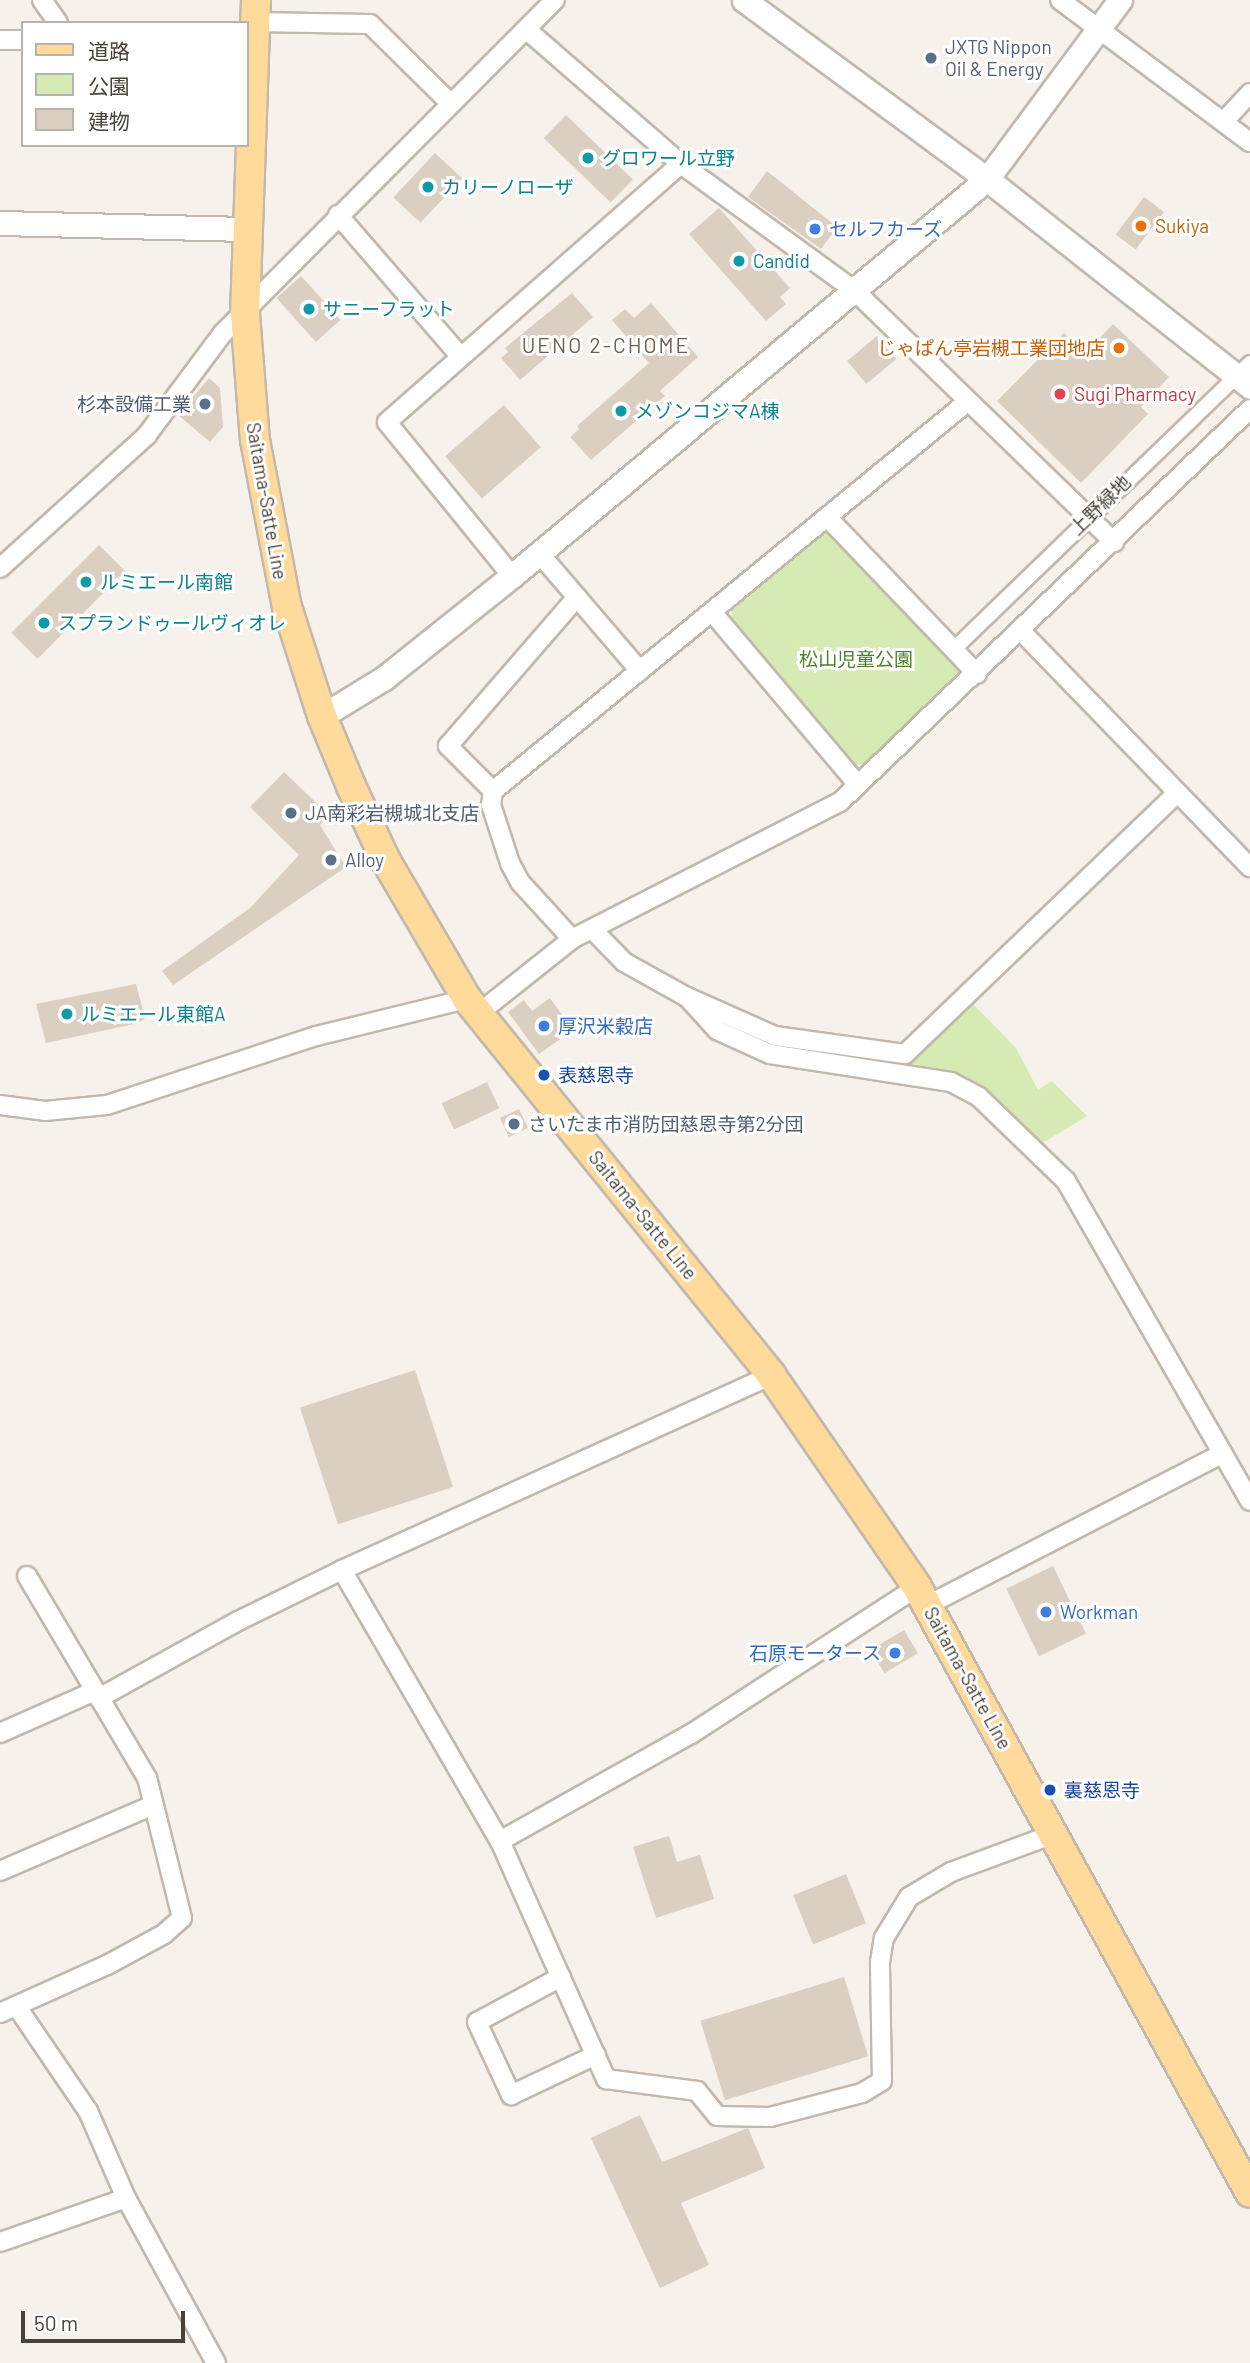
<!DOCTYPE html>
<meta charset="utf-8">
<style>
body{margin:0}
#map{position:relative;width:1250px;height:2363px;overflow:hidden;background:#f6f1eb;font-family:Barlow,"Noto Sans JP",sans-serif}
div>[style]{position:absolute}
.green>*{inset:0;background:#d6ebb3}
.building>*{inset:0;background:#dbcfc2;transform-origin:0 0}
.roads{filter:drop-shadow(2px 0 #c2b8ac) drop-shadow(-2px 0 #c2b8ac) drop-shadow(0 2px #c2b8ac) drop-shadow(0 -2px #c2b8ac)}
.pedestrian>*{height:14px;margin:-7px;padding:0 7px;transform-origin:7px;border-radius:7px;background:#fff}
.minor>*{height:18px;margin:-9px;padding:0 9px;transform-origin:9px;border-radius:9px;background:#fff}
.tertiary>*{height:23px;margin:-11.5px;padding:0 11.5px;transform-origin:11.5px;border-radius:11.5px;background:#fff}
.primary>*{height:28px;margin:-14px;padding:0 14px;transform-origin:14px;border-radius:14px;background:#ffda9a}
.dots>*{width:19px;height:19px;translate:-50% -50%;box-sizing:border-box;border:4px solid #fff;border-radius:50%}
span{translate:-50% -50%;white-space:nowrap;text-align:center;line-height:1.15;-webkit-text-stroke:6px #fff;paint-order:stroke}
.service-label{font-size:19px;color:#4e5e75}
.left{translate:0 -50%;text-align:left}
.right{translate:-100% -50%;text-align:right}
.culture-label{font-size:19px;color:#0d838f}
.food-label{font-size:19px;color:#c56008}
.shop-label{font-size:19px;color:#366cbe}
.health-label{font-size:19px;color:#be3a42}
.street-label{font-size:19px;color:#4a4238}
.park-label{font-size:19px;color:#517f28}
.transit-label{font-size:19px;color:#164399}
.neighbourhood-label{font-size:21px;color:#6e5f4f;letter-spacing:2px}
.legend{position:absolute;left:21px;top:21px;width:228px;height:126px;box-sizing:border-box;background:#fff;border:2px solid #b7b3af;margin:0;padding:9px 12px;list-style:none;font-size:21px;color:#4a4238}
.legend li{display:flex;align-items:center;gap:14px;height:35px}
.legend b{width:35px;border:2px solid #b7b3af}
.scale{position:absolute;left:21px;top:2311px;width:164px;height:32px;box-sizing:border-box;border:4px solid #4a4238;border-top:0;padding-left:9px;font-size:21px;line-height:24px;white-space:nowrap;color:#4a4238;-webkit-text-stroke:5px #fff;paint-order:stroke}
</style>
<div id="map">
<div class="green">
<div style="clip-path:polygon(831px 532px,955px 662px,960px 674px,869px 763px,855px 765px,731px 621px,732px 610px,818px 535px)"></div>
<div style="clip-path:polygon(973px 1004px,1016px 1048px,1038px 1090px,1052px 1081px,1087px 1116px,1041px 1144px,994px 1099px,959px 1073px,905px 1063px)"></div>
</div>
<div class="building">
<div style="left:566px;top:115px;width:93px;height:32px;rotate:44deg"></div>
<div style="left:435px;top:153px;width:37px;height:61px;rotate:43deg"></div>
<div style="clip-path:polygon(767px 171px,837px 227px,821px 249px,748px 197px)"></div>
<div style="left:1144px;top:197px;width:25px;height:47px;rotate:37deg"></div>
<div style="clip-path:polygon(719px 208px,790px 288px,780px 297px,786px 304px,766px 321px,689px 234px)"></div>
<div style="left:301px;top:276px;width:59px;height:33px;rotate:48deg"></div>
<div style="clip-path:polygon(572px 293px,593px 317px,520px 380px,501px 358px,508px 352px,505px 348px)"></div>
<div style="clip-path:polygon(651px 303px,698px 357px,660px 391px,665px 396px,591px 460px,570px 437px,579px 429px,577px 426px,649px 363px,612px 320px,625px 309px,634px 318px)"></div>
<div style="clip-path:polygon(1113px 324px,1169px 377px,1141px 407px,1148px 414px,1081px 483px,997px 401px,1064px 333px,1085px 353px)"></div>
<div style="left:877px;top:336px;width:30px;height:39px;rotate:50deg"></div>
<div style="clip-path:polygon(209px 378px,220px 388px,223px 427px,210px 442px,178px 415px)"></div>
<div style="left:504px;top:405px;width:56px;height:78px;rotate:49deg"></div>
<div style="left:99px;top:545px;width:37px;height:124px;rotate:45deg"></div>
<div style="clip-path:polygon(284px 772px,329px 815px,320px 825px,346px 867px,173px 985px,162px 971px,250px 908px,299px 855px,250px 807px)"></div>
<div style="clip-path:polygon(136px 984px,145px 1018px,139px 1023px,46px 1043px,36px 1004px)"></div>
<div style="clip-path:polygon(550px 998px,573px 1030px,539px 1054px,508px 1012px,524px 1000px,532px 1011px)"></div>
<div style="left:487px;top:1082px;width:29px;height:50px;rotate:65deg"></div>
<div style="left:519px;top:1109px;width:21px;height:21px;rotate:65deg"></div>
<div style="left:415px;top:1370px;width:123px;height:121px;rotate:72deg"></div>
<div style="left:1053px;top:1566px;width:75px;height:52px;rotate:64deg"></div>
<div style="left:904px;top:1630px;width:27px;height:39px;rotate:59deg"></div>
<div style="clip-path:polygon(669px 1836px,677px 1862px,700px 1855px,714px 1899px,656px 1918px,633px 1847px)"></div>
<div style="left:846px;top:1874px;width:53px;height:57px;rotate:68deg"></div>
<div style="left:844px;top:1977px;width:83px;height:150px;rotate:73deg"></div>
<div style="clip-path:polygon(640px 2115px,662px 2162px,748px 2128px,765px 2168px,681px 2203px,709px 2265px,660px 2288px,591px 2138px)"></div>
</div>
<div class="roads">
<div class="pedestrian">
<div style="left:953px;top:650px;width:413px;rotate:-44deg"></div>
</div>
<div class="minor">
<div style="left:42px;top:0;width:28px;rotate:55deg"></div>
<div style="left:1060px;top:0;width:237px;rotate:36.8deg"></div>
<div style="left:255px;top:22px;width:115px;rotate:1deg"></div>
<div style="left:370px;top:24px;width:114px;rotate:44.6deg"></div>
<div style="left:527px;top:30px;width:204px;rotate:41deg"></div>
<div style="left:681px;top:164px;width:215px;rotate:36.1deg"></div>
<div style="left:855px;top:291px;width:361px;rotate:44.1deg"></div>
<div style="left:0;top:40px;width:23px"></div>
<div style="left:1225px;top:120px;width:37px;rotate:-47deg"></div>
<div style="left:338px;top:215px;width:186px;rotate:49.1deg"></div>
<div style="left:827px;top:517px;width:217px;rotate:46.3deg"></div>
<div style="left:539px;top:553px;width:155px;rotate:49.4deg"></div>
<div style="left:0;top:568px;width:198px;rotate:-42.1deg"></div>
<div style="left:147px;top:435px;width:127px;rotate:-53.3deg"></div>
<div style="left:223px;top:333px;width:470px;rotate:-45.1deg"></div>
<div style="left:512px;top:576px;width:198px;rotate:-129.1deg"></div>
<div style="left:387px;top:422px;width:391px;rotate:-41.3deg"></div>
<div style="left:712px;top:612px;width:226px;rotate:49.8deg"></div>
<div style="left:1021px;top:631px;width:329px;rotate:45.9deg"></div>
<div style="left:493px;top:791px;width:64px;rotate:-135deg"></div>
<div style="left:448px;top:746px;width:197px;rotate:-49.1deg"></div>
<div style="left:592px;top:929px;width:46px;rotate:45.9deg"></div>
<div style="left:624px;top:962px;width:72px;rotate:29.1deg"></div>
<div style="left:687px;top:997px;width:96px;rotate:23.9deg"></div>
<div style="left:775px;top:1036px;width:131px;rotate:7.9deg"></div>
<div style="left:905px;top:1054px;width:377px;rotate:-43.8deg"></div>
<div style="left:572px;top:939px;width:77px;rotate:-132.4deg"></div>
<div style="left:520px;top:882px;width:21px;rotate:-118deg"></div>
<div style="left:510px;top:863px;width:61px;rotate:-108.1deg"></div>
<div style="left:491px;top:805px;width:14px;rotate:-82deg"></div>
<div style="left:493px;top:791px;width:613px;rotate:-39.37deg"></div>
<div style="left:687px;top:997px;width:45px;rotate:47.7deg"></div>
<div style="left:717px;top:1030px;width:58px;rotate:24.4deg"></div>
<div style="left:770px;top:1054px;width:183px;rotate:8.8deg"></div>
<div style="left:951px;top:1082px;width:32px;rotate:28deg"></div>
<div style="left:979px;top:1097px;width:121px;rotate:44deg"></div>
<div style="left:1066px;top:1181px;width:369px;rotate:60.1deg"></div>
<div style="left:479px;top:1013px;width:119px;rotate:-38.5deg"></div>
<div style="left:572px;top:939px;width:301px;rotate:-27.1deg"></div>
<div style="left:840px;top:802px;width:568px;rotate:-43.79deg"></div>
<div style="left:0;top:1105px;width:45px;rotate:7.6deg"></div>
<div style="left:45px;top:1111px;width:62px;rotate:-5.5deg"></div>
<div style="left:107px;top:1105px;width:220px;rotate:-18.3deg"></div>
<div style="left:316px;top:1036px;width:155px;rotate:-13.8deg"></div>
<div style="left:342px;top:1570px;width:314px;rotate:59.8deg"></div>
<div style="left:500px;top:1841px;width:261px;rotate:66deg"></div>
<div style="left:606px;top:2079px;width:92px;rotate:7.5deg"></div>
<div style="left:697px;top:2091px;width:32px;rotate:51deg"></div>
<div style="left:717px;top:2116px;width:53px;rotate:1.1deg"></div>
<div style="left:770px;top:2117px;width:95px;rotate:-14.6deg"></div>
<div style="left:862px;top:2093px;width:23px;rotate:-31deg"></div>
<div style="left:882px;top:2081px;width:119px;rotate:-91deg"></div>
<div style="left:880px;top:1962px;width:24px;rotate:-81deg"></div>
<div style="left:884px;top:1938px;width:48px;rotate:-58.6deg"></div>
<div style="left:909px;top:1897px;width:49px;rotate:-30.8deg"></div>
<div style="left:951px;top:1872px;width:110px;rotate:-20.3deg"></div>
<div style="left:928px;top:1605px;width:331px;rotate:-27.2deg"></div>
<div style="left:99px;top:1698px;width:159px;rotate:-29deg"></div>
<div style="left:238px;top:1621px;width:116px;rotate:-26.1deg"></div>
<div style="left:342px;top:1570px;width:471px;rotate:-24.4deg"></div>
<div style="left:0;top:1733px;width:104px;rotate:-23.9deg"></div>
<div style="left:500px;top:1841px;width:219px;rotate:-29.3deg"></div>
<div style="left:691px;top:1734px;width:270px;rotate:-33deg"></div>
<div style="left:0;top:1871px;width:167px;rotate:-23.3deg"></div>
<div style="left:561px;top:1977px;width:95px;rotate:151.8deg"></div>
<div style="left:477px;top:2022px;width:81px;rotate:65deg"></div>
<div style="left:511px;top:2095px;width:94px;rotate:-25.2deg"></div>
<div style="left:17px;top:2007px;width:126px;rotate:55.7deg"></div>
<div style="left:88px;top:2111px;width:95px;rotate:66.4deg"></div>
<div style="left:126px;top:2198px;width:188px;rotate:61.4deg"></div>
<div style="left:0;top:2013px;width:117px;rotate:-24.2deg"></div>
<div style="left:107px;top:1965px;width:65px;rotate:-28.5deg"></div>
<div style="left:164px;top:1934px;width:24px;rotate:-42deg"></div>
<div style="left:182px;top:1918px;width:144px;rotate:-104deg"></div>
<div style="left:147px;top:1778px;width:235px;rotate:-120.7deg"></div>
<div style="left:0;top:2242px;width:133px;rotate:-19.2deg"></div>
</div>
<div class="tertiary">
<div style="left:744px;top:0;width:302px;rotate:36.4deg"></div>
<div style="left:987px;top:179px;width:335px;rotate:38.3deg"></div>
<div style="left:0;top:223px;width:247px;rotate:1.4deg"></div>
<div style="left:322px;top:716px;width:73px;rotate:-31.5deg"></div>
<div style="left:384px;top:678px;width:164px;rotate:-38.6deg"></div>
<div style="left:512px;top:576px;width:619px;rotate:-39.89deg"></div>
<div style="left:987px;top:179px;width:223px;rotate:-53.4deg"></div>
</div>
<div class="primary">
<div style="left:256px;top:0;width:314px;rotate:92deg"></div>
<div style="left:245px;top:314px;width:126px;rotate:85.5deg"></div>
<div style="left:255px;top:440px;width:170px;rotate:79.2deg"></div>
<div style="left:287px;top:607px;width:114px;rotate:72.2deg"></div>
<div style="left:322px;top:716px;width:76px;rotate:67.5deg"></div>
<div style="left:351px;top:786px;width:83px;rotate:65deg"></div>
<div style="left:386px;top:861px;width:160px;rotate:59.6deg"></div>
<div style="left:467px;top:999px;width:484px;rotate:51deg"></div>
<div style="left:771px;top:1375px;width:257px;rotate:55.4deg"></div>
<div style="left:917px;top:1587px;width:691px;rotate:61.21deg"></div>
</div>
</div>
<div class="dots">
<div style="left:931px;top:58px;background:#5c6f8a"></div>
<div style="left:588px;top:158px;background:#0f9aa8"></div>
<div style="left:428px;top:187px;background:#0f9aa8"></div>
<div style="left:1141px;top:226px;background:#e8710a"></div>
<div style="left:815px;top:229px;background:#3f7fe0"></div>
<div style="left:739px;top:261px;background:#0f9aa8"></div>
<div style="left:309px;top:309px;background:#0f9aa8"></div>
<div style="left:1119px;top:348px;background:#e8710a"></div>
<div style="left:1060px;top:394px;background:#e0444e"></div>
<div style="left:205px;top:404px;background:#5c6f8a"></div>
<div style="left:621px;top:411px;background:#0f9aa8"></div>
<div style="left:86px;top:582px;background:#0f9aa8"></div>
<div style="left:44px;top:623px;background:#0f9aa8"></div>
<div style="left:291px;top:813px;background:#5c6f8a"></div>
<div style="left:331px;top:860px;background:#5c6f8a"></div>
<div style="left:67px;top:1014px;background:#0f9aa8"></div>
<div style="left:544px;top:1026px;background:#3f7fe0"></div>
<div style="left:544px;top:1075px;background:#1a4fb4"></div>
<div style="left:514px;top:1124px;background:#5c6f8a"></div>
<div style="left:1046px;top:1612px;background:#3f7fe0"></div>
<div style="left:895px;top:1653px;background:#3f7fe0"></div>
<div style="left:1050px;top:1790px;background:#1a4fb4"></div>
</div>
<div class="service-label">
<span class="left" style="left:945px;top:58px">JXTG Nippon<br>Oil &amp; Energy</span>
<span class="right" style="left:191px;top:404px">杉本設備工業</span>
<span class="left" style="left:305px;top:813px">JA南彩岩槻城北支店</span>
<span class="left" style="left:345px;top:860px">Alloy</span>
<span class="left" style="left:528px;top:1124px">さいたま市消防団慈恩寺第2分団</span>
</div>
<div class="culture-label">
<span class="left" style="left:602px;top:158px">グロワール立野</span>
<span class="left" style="left:442px;top:187px">カリーノローザ</span>
<span class="left" style="left:753px;top:261px">Candid</span>
<span class="left" style="left:323px;top:309px">サニーフラット</span>
<span class="left" style="left:635px;top:411px">メゾンコジマA棟</span>
<span class="left" style="left:100px;top:582px">ルミエール南館</span>
<span class="left" style="left:58px;top:623px">スプランドゥールヴィオレ</span>
<span class="left" style="left:81px;top:1014px">ルミエール東館A</span>
</div>
<div class="food-label">
<span class="left" style="left:1155px;top:226px">Sukiya</span>
<span class="right" style="left:1105px;top:348px">じゃぱん亭岩槻工業団地店</span>
</div>
<div class="shop-label">
<span class="left" style="left:829px;top:229px">セルフカーズ</span>
<span class="left" style="left:558px;top:1026px">厚沢米穀店</span>
<span class="left" style="left:1060px;top:1612px">Workman</span>
<span class="right" style="left:881px;top:1653px">石原モータース</span>
</div>
<div class="health-label">
<span class="left" style="left:1074px;top:394px">Sugi Pharmacy</span>
</div>
<div class="street-label">
<span style="left:267px;top:501px;rotate:80deg">Saitama-Satte Line</span>
<span style="left:1100px;top:505px;rotate:-44deg">上野緑地</span>
<span style="left:643px;top:1215px;rotate:51deg">Saitama-Satte Line</span>
<span style="left:968px;top:1678px;rotate:61deg">Saitama-Satte Line</span>
</div>
<div class="park-label">
<span style="left:856px;top:659px">松山児童公園</span>
</div>
<div class="transit-label">
<span class="left" style="left:558px;top:1075px">表慈恩寺</span>
<span class="left" style="left:1064px;top:1790px">裏慈恩寺</span>
</div>
<div class="neighbourhood-label">
<span style="left:606px;top:345px">UENO 2-CHOME</span>
</div>
<ul class="legend">
<li><b style="height:9px;background:#ffda9a"></b>道路</li>
<li><b style="height:19px;background:#d6ebb3"></b>公園</li>
<li><b style="height:19px;background:#dbcfc2"></b>建物</li>
</ul>
<div class="scale">50 m</div>
</div>
